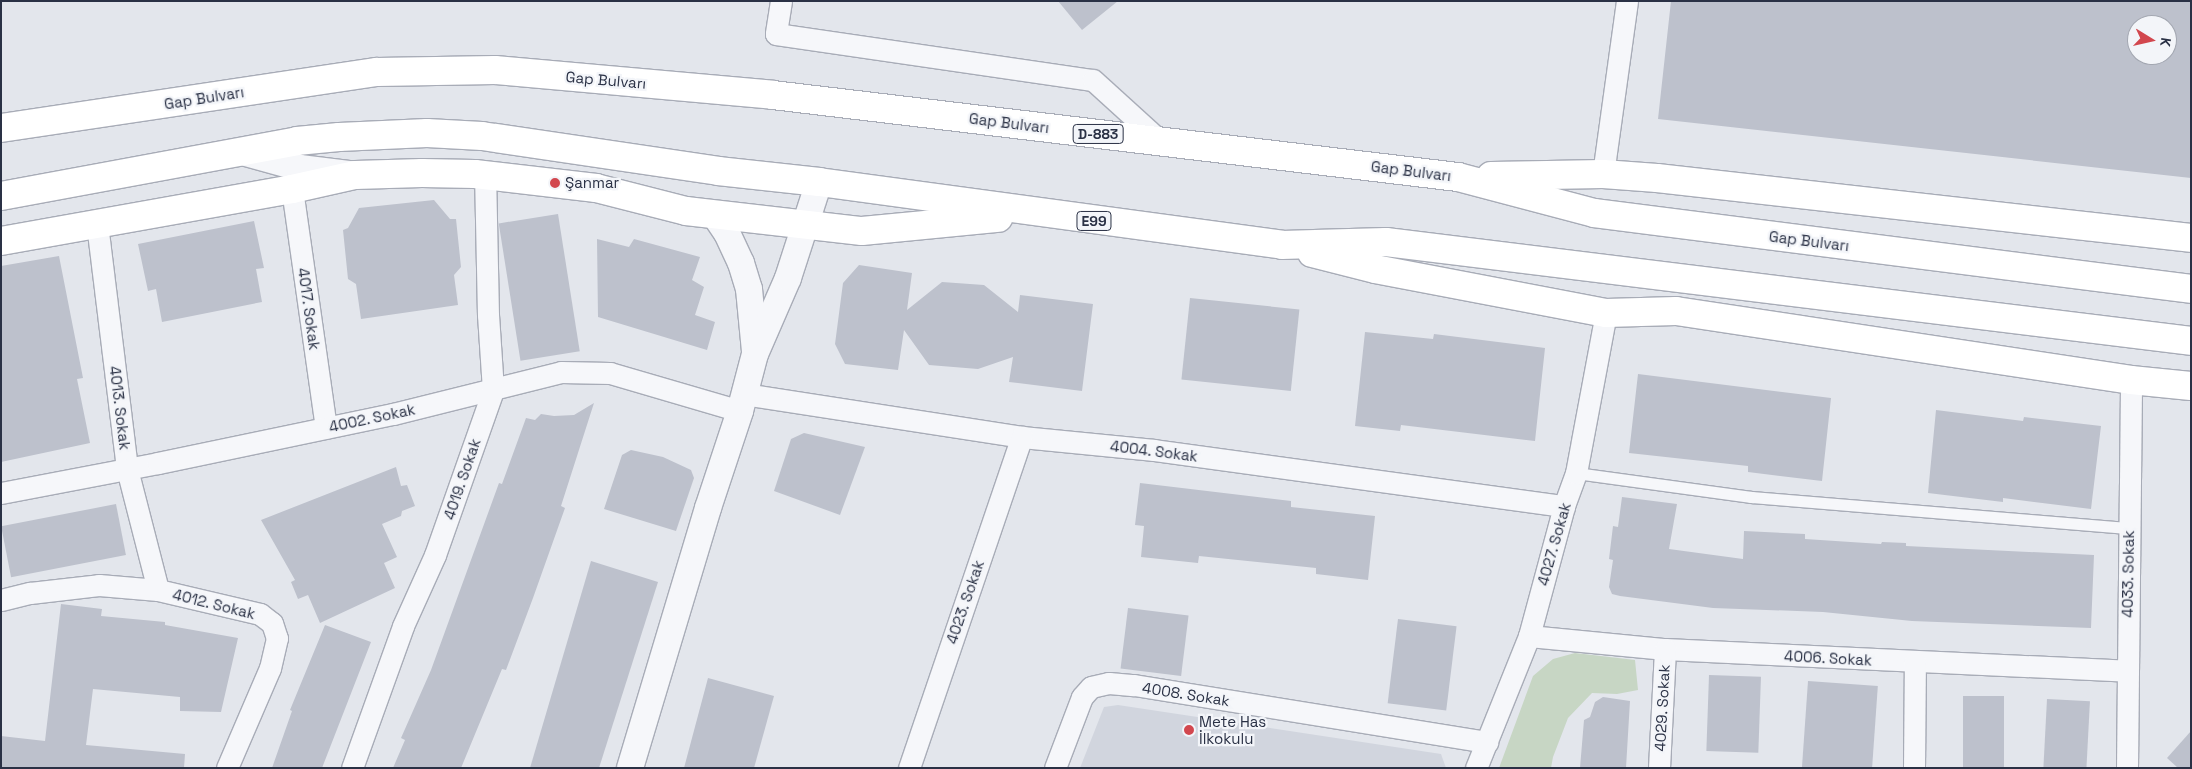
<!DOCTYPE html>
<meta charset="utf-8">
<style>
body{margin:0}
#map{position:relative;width:2192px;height:769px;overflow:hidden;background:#e3e6ec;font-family:"Space Grotesk",sans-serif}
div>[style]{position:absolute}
.built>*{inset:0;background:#d1d5de}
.green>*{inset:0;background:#c7d6c4}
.building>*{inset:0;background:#bdc1cc;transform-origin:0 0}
.roads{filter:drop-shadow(1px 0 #a8acb7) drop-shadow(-1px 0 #a8acb7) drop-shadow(0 1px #a8acb7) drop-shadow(0 -1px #a8acb7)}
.service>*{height:11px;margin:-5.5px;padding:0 5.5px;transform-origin:5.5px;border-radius:5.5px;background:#f6f7fa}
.minor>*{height:21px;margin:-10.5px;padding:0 10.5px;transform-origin:10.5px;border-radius:10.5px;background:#f6f7fa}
.tertiary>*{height:26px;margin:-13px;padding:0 13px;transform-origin:13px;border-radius:13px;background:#f6f7fa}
.trunk>*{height:28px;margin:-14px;padding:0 14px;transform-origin:14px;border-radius:14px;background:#fff}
.dots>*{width:14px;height:14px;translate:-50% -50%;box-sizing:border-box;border:2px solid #f3f5f9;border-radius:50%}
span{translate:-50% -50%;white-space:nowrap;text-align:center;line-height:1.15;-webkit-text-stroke:4.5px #f3f5f9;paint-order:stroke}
.shield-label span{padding:1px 4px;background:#f3f5f9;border:1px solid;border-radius:4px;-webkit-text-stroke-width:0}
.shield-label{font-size:14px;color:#2a3145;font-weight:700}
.street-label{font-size:15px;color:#2a3145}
.poi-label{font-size:15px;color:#2a3145}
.left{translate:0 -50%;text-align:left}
.frame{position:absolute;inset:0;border:2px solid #2a3145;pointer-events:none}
.north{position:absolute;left:2127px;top:15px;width:50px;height:50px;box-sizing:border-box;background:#f3f5f9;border:1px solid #a3a7b1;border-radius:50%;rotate:99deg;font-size:14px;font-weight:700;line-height:20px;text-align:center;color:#2a3145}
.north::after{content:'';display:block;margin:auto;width:18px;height:22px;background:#d2474e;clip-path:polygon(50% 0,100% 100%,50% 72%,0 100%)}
</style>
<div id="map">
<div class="built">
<div style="clip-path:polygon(1118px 705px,1441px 754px,1446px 768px,1080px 768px,1104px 707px)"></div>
</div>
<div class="green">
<div style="clip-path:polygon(1575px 653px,1635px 660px,1638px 690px,1617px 694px,1592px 693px,1568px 718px,1553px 757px,1551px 768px,1499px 768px,1533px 676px,1553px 659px)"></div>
</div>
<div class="building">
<div style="clip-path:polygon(1058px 1px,1118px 1px,1082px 30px)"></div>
<div style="clip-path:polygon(evenodd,1671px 1px,2191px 1px,2191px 178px,1658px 119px,1671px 1px,2137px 25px,2167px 25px,2167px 55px,2137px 55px,2137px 25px)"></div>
<div style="clip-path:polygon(434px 200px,450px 219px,456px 219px,461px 267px,454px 275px,458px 305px,361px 319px,356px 284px,348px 279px,343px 230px,348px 228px,359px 208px)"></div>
<div style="left:558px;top:214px;width:139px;height:60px;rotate:81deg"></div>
<div style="clip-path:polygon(254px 221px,264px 268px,256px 269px,262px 302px,162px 322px,156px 289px,148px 291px,138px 244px)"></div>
<div style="clip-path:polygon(597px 239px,629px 247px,634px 239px,700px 257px,692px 280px,704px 287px,695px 315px,715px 322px,707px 350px,598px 317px)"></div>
<div style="clip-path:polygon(59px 256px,83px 378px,77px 379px,90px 443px,1px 462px,1px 266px)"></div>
<div style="clip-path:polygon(859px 265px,912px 273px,907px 310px,942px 282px,984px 285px,1018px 312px,1020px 295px,1093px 304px,1082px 391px,1009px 382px,1013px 357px,978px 369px,929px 365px,904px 330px,898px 370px,845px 364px,835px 344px,843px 283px)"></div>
<div style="left:1190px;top:298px;width:110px;height:82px;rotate:6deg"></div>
<div style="clip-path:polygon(1365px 332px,1433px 339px,1434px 334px,1545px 348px,1535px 441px,1401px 425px,1400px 431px,1355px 426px)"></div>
<div style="clip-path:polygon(1638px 374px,1831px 398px,1822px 481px,1748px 472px,1748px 466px,1629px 453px)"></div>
<div style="clip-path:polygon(594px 403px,561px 506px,565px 508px,533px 598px,506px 670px,502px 669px,461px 768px,393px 768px,405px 740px,401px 738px,431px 670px,499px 483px,502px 484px,526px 418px,535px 420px,541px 414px,554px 416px,574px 415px)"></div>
<div style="clip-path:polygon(1936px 410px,2023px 421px,2024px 417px,2101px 426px,2091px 509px,2003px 498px,2003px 502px,1928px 493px)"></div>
<div style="clip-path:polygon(804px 433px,865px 447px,840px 515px,774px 491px,791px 439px)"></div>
<div style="clip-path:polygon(631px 450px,663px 457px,691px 470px,694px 478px,676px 531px,604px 509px,622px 455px)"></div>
<div style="clip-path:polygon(396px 467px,401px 486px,407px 485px,415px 506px,402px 511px,401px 516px,382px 524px,397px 557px,384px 563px,395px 588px,320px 623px,308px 595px,298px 599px,291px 582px,295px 580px,261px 520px)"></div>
<div style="clip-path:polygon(1140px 483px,1291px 501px,1291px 507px,1375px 516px,1368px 580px,1316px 574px,1316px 568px,1199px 556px,1198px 563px,1141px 557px,1144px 526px,1135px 525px)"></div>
<div style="clip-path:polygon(1622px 497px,1677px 504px,1669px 549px,1743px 559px,1744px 531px,1805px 534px,1805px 539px,1881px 544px,1882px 542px,1906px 543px,1906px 546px,2094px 555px,2091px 628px,1912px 621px,1823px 612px,1713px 608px,1620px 596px,1612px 594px,1609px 587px,1613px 560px,1609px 559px,1613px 526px,1618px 527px)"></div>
<div style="left:116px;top:504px;width:52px;height:117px;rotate:79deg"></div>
<div style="clip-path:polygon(591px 561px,658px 582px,599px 768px,530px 768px)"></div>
<div style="clip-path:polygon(61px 604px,102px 609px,101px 616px,165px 622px,165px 625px,238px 638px,221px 712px,180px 711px,180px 697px,93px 689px,86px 745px,185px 754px,184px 768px,1px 768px,1px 736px,45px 741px)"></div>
<div style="left:1128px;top:608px;width:61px;height:61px;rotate:7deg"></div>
<div style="left:1398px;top:619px;width:59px;height:85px;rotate:7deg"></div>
<div style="clip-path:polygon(325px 625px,371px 642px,322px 768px,272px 768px,292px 711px,290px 710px)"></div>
<div style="left:1709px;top:675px;width:52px;height:76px;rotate:2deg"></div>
<div style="clip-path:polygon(708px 678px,774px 696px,754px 768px,684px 768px)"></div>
<div style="left:1808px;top:681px;width:70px;height:87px;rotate:4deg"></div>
<div style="left:1963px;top:696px;width:41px;height:72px"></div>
<div style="clip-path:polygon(1603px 697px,1630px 701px,1626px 768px,1580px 768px,1584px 720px,1590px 717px,1595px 702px)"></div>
<div style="left:2047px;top:699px;width:43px;height:69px;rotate:3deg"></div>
<div style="clip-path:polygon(2191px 731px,2191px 768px,2178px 768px,2167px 758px)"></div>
</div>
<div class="roads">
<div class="service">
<div style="left:1576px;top:473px;width:177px;rotate:7.8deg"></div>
<div style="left:1751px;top:497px;width:378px;rotate:4.7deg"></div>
</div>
<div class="minor">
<div style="left:781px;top:1px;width:33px;rotate:99deg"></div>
<div style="left:776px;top:34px;width:320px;rotate:8.3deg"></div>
<div style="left:1093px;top:80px;width:91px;rotate:42.3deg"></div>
<div style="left:1603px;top:174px;width:175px;rotate:-82.1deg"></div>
<div style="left:292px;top:189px;width:241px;rotate:81.9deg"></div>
<div style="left:97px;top:224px;width:247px;rotate:83deg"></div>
<div style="left:127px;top:469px;width:125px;rotate:75.6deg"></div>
<div style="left:744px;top:394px;width:281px;rotate:8.8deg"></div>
<div style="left:1022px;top:437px;width:133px;rotate:5.6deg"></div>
<div style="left:1154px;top:450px;width:414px;rotate:7.8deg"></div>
<div style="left:1px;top:493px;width:160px;rotate:-10.8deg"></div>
<div style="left:158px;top:463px;width:240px;rotate:-11.8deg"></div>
<div style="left:393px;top:414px;width:173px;rotate:-14deg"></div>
<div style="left:561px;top:372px;width:49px;rotate:1.2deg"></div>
<div style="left:610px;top:373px;width:135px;rotate:16.3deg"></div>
<div style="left:1px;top:600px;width:30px;rotate:-14deg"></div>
<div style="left:30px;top:593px;width:69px;rotate:-6.6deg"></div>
<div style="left:99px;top:585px;width:59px;rotate:4.8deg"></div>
<div style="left:158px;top:590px;width:105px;rotate:13.2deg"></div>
<div style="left:260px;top:614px;width:15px;rotate:37deg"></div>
<div style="left:272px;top:623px;width:16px;rotate:72deg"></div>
<div style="left:277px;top:638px;width:31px;rotate:103deg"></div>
<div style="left:270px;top:668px;width:109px;rotate:113.3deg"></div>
<div style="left:1529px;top:636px;width:137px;rotate:5.5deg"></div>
<div style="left:1665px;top:649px;width:463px;rotate:2.7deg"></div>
<div style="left:352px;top:768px;width:151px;rotate:-70.2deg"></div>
<div style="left:403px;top:626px;width:78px;rotate:-65.7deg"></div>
<div style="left:435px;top:555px;width:175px;rotate:-70.6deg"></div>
<div style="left:493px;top:390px;width:75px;rotate:-93.8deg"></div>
<div style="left:488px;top:315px;width:140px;rotate:-91.2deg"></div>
<div style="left:909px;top:768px;width:350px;rotate:-71.2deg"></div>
<div style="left:1055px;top:768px;width:76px;rotate:-69.2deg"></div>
<div style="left:1082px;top:697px;width:13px;rotate:-48deg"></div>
<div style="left:1091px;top:687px;width:18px;rotate:-13deg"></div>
<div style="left:1109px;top:683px;width:25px;rotate:5deg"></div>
<div style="left:1134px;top:685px;width:358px;rotate:9.2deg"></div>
<div style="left:1476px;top:768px;width:142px;rotate:-68.1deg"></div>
<div style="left:1529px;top:636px;width:135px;rotate:-74.9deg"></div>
<div style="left:1564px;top:506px;width:35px;rotate:-70deg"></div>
<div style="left:1576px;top:473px;width:163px;rotate:-79.4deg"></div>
<div style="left:1659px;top:768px;width:119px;rotate:-87.1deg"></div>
<div style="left:1914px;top:768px;width:106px;rotate:-89.5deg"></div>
<div style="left:2127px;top:768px;width:388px;rotate:-89.4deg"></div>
</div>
<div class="tertiary">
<div style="left:242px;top:152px;width:60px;rotate:15.4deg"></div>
<div style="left:300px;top:168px;width:49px;rotate:7deg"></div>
<div style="left:714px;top:214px;width:23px;rotate:56deg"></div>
<div style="left:727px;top:233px;width:33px;rotate:65deg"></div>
<div style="left:741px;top:263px;width:27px;rotate:73deg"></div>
<div style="left:749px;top:289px;width:62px;rotate:84.5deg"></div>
<div style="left:630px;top:768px;width:271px;rotate:-73.3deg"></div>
<div style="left:708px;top:508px;width:102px;rotate:-71.7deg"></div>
<div style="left:740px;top:411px;width:59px;rotate:-75.3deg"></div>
<div style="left:755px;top:354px;width:83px;rotate:-66.5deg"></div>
<div style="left:788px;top:278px;width:101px;rotate:-72.1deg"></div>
</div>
<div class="trunk">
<div style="left:1px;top:128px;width:380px;rotate:-8.5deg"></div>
<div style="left:377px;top:72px;width:118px;rotate:-1deg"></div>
<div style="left:495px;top:70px;width:279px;rotate:5.1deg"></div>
<div style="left:773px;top:95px;width:690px;rotate:6.83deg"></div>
<div style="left:1458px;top:177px;width:141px;rotate:14.8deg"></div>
<div style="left:1594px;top:213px;width:602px;rotate:7.25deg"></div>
<div style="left:1491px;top:176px;width:112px;rotate:-1deg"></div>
<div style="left:1603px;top:174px;width:54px;rotate:4.2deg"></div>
<div style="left:1657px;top:178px;width:537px;rotate:6.41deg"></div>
<div style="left:1px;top:196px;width:301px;rotate:-10.5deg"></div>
<div style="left:297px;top:141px;width:42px;rotate:-5.4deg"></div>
<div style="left:339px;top:137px;width:88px;rotate:-2.6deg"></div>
<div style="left:427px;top:133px;width:55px;rotate:3.1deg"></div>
<div style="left:482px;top:136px;width:239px;rotate:8.4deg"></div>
<div style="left:718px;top:171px;width:102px;rotate:6.2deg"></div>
<div style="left:819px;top:182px;width:467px;rotate:7.7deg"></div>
<div style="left:1282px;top:245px;width:104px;rotate:-1.7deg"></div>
<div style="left:1386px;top:242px;width:811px;rotate:7.01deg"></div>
<div style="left:1px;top:241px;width:296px;rotate:-10.1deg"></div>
<div style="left:292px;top:189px;width:65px;rotate:-12.5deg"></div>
<div style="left:355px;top:175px;width:67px;rotate:-1.7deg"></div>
<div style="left:422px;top:173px;width:53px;rotate:1.1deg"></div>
<div style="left:475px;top:174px;width:122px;rotate:6.6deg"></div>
<div style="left:596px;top:188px;width:93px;rotate:14.3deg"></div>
<div style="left:686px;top:211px;width:177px;rotate:6.5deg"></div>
<div style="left:862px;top:231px;width:137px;rotate:-5.5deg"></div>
<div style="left:1312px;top:253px;width:65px;rotate:14.3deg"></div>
<div style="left:1375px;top:269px;width:235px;rotate:10.8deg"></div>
<div style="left:1606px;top:313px;width:70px;rotate:-1.6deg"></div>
<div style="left:1676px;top:311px;width:460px;rotate:8.6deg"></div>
<div style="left:2131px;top:380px;width:60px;rotate:5.7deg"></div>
</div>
</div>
<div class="dots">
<div style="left:555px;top:183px;background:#d2474e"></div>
<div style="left:1189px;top:730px;background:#d2474e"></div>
</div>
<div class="shield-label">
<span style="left:1098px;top:134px">D-883</span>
<span style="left:1094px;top:221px">E99</span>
</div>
<div class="street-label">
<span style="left:606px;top:80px;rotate:5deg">Gap Bulvarı</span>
<span style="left:204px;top:98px;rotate:-9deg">Gap Bulvarı</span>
<span style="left:1009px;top:123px;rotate:7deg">Gap Bulvarı</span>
<span style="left:1411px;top:171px;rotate:7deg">Gap Bulvarı</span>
<span style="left:1809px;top:241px;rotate:7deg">Gap Bulvarı</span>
<span style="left:309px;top:309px;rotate:82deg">4017. Sokak</span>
<span style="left:120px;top:408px;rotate:83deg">4013. Sokak</span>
<span style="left:372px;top:418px;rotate:-12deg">4002. Sokak</span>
<span style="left:1154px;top:451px;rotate:7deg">4004. Sokak</span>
<span style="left:462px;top:479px;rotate:-71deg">4019. Sokak</span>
<span style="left:1554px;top:544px;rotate:-74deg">4027. Sokak</span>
<span style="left:2128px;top:574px;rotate:-89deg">4033. Sokak</span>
<span style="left:965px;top:602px;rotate:-71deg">4023. Sokak</span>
<span style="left:214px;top:604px;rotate:14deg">4012. Sokak</span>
<span style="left:1828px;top:658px;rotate:3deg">4006. Sokak</span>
<span style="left:1186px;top:694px;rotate:9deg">4008. Sokak</span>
<span style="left:1662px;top:708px;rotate:-87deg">4029. Sokak</span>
</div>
<div class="poi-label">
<span class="left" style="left:565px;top:183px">Şanmar</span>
<span class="left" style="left:1199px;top:730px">Mete Has<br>İlkokulu</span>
</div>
<div class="frame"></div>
<div class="north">K</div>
</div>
